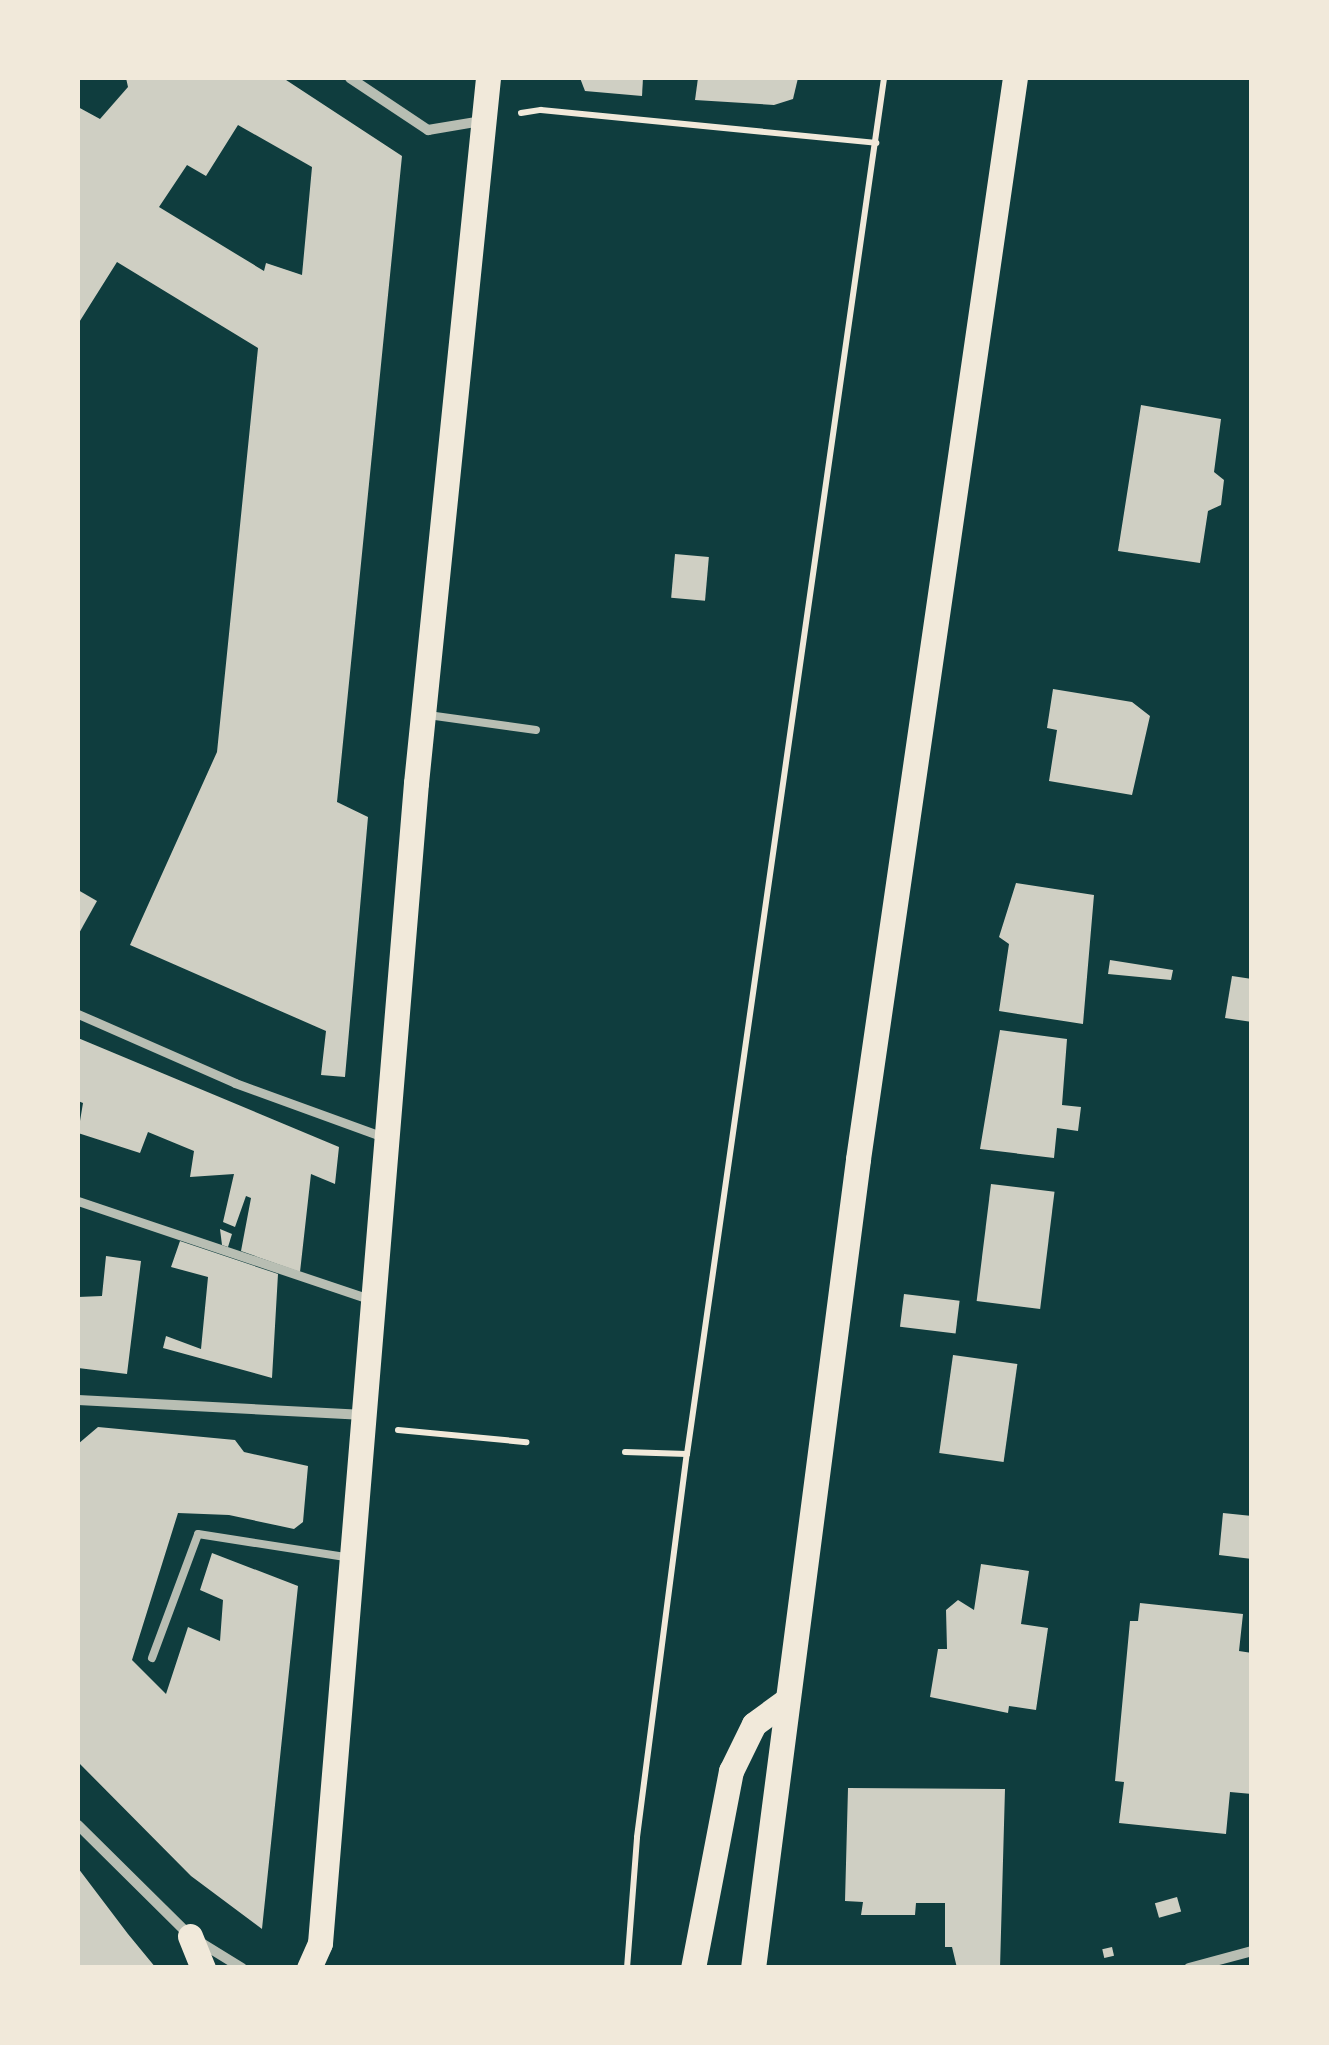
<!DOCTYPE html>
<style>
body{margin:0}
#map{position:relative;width:1329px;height:2045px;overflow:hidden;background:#0f3d3e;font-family:Raleway,sans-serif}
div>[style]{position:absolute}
.building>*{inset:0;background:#cfcfc3;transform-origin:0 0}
.path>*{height:6px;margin:-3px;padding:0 3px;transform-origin:3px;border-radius:3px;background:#f1e9da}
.service>*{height:8px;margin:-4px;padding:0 4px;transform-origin:4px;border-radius:4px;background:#b8beb3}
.pedestrian>*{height:9px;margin:-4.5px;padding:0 4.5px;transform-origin:4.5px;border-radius:4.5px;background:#b8beb3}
.minor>*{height:10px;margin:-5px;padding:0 5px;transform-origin:5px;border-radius:5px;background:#b8beb3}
.primary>*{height:25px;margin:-12.5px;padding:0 12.5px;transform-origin:12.5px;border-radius:12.5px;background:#f1e9da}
span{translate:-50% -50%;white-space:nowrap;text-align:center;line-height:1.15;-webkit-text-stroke:9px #f1e9da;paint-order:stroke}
.frame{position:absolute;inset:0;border:80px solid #f1e9da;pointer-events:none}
</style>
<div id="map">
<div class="building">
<div style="clip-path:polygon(evenodd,126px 78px,283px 78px,402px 156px,337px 802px,368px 817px,345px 1077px,321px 1075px,326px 1031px,130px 945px,217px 752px,258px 348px,117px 262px,78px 324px,78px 107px,100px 119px,128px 87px,126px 78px,238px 125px,312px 167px,302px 275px,266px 263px,264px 271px,159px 207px,187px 165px,206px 176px,238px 125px)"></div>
<div style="clip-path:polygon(580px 78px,643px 78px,642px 96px,585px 91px)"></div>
<div style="clip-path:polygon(698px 78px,798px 78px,793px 99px,774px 105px,695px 100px)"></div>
<div style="clip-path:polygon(1141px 405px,1221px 419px,1214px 472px,1224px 480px,1221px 505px,1208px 511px,1200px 563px,1118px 551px)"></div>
<div style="left:675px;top:554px;width:34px;height:44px;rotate:5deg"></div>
<div style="clip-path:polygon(1053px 689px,1132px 702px,1150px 716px,1132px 795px,1049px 781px,1057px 730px,1047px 728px)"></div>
<div style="clip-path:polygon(1016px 883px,1094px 895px,1083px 1024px,999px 1011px,1009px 944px,999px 937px)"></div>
<div style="clip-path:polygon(78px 890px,97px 901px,78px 935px)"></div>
<div style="clip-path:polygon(1110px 960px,1173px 970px,1171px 980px,1108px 974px)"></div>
<div style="clip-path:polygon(1232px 976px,1252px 979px,1252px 1022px,1225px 1018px)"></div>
<div style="clip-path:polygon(1000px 1030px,1067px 1039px,1062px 1105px,1081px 1107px,1078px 1131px,1057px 1128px,1054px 1158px,980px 1149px)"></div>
<div style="clip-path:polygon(78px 1038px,339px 1147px,335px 1184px,311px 1174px,300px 1272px,241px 1251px,251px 1198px,246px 1196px,235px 1227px,223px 1222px,234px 1174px,190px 1177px,194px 1151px,148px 1132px,140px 1153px,78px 1133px,83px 1103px,78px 1101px)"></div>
<div style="left:991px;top:1184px;width:64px;height:118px;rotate:7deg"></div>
<div style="clip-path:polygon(220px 1229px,232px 1234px,228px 1247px,222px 1245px)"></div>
<div style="clip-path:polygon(180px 1241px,278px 1274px,272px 1378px,163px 1348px,166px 1336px,201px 1349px,208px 1277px,171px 1267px)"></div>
<div style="clip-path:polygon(106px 1256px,141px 1261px,127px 1374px,78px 1368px,78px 1297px,102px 1296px)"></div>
<div style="left:904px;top:1294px;width:56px;height:33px;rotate:7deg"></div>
<div style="left:953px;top:1355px;width:65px;height:99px;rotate:8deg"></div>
<div style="clip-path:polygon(98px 1427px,235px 1440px,244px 1452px,308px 1466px,303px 1522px,294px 1529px,229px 1515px,178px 1513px,132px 1660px,166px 1694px,188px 1627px,220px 1641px,223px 1600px,200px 1590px,212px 1553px,298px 1586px,262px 1929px,191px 1876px,78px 1762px,78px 1444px)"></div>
<div style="clip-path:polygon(1223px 1513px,1252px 1516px,1252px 1559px,1219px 1555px)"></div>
<div style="clip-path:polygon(981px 1564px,1029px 1571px,1021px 1624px,1048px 1628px,1036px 1710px,1009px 1706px,1008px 1713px,930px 1697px,938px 1649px,947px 1649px,946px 1610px,958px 1600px,974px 1610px)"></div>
<div style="clip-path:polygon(1140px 1603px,1243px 1614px,1239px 1651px,1252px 1653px,1252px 1794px,1230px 1792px,1226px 1834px,1119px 1823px,1124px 1782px,1115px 1781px,1130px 1621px,1138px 1621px)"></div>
<div style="clip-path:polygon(848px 1788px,1005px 1789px,1000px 1968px,957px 1968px,952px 1947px,945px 1947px,945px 1903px,916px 1903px,915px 1915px,861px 1915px,863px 1902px,845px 1901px)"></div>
<div style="clip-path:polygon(78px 1868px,128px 1934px,156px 1968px,78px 1968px)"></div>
<div style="left:1177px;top:1897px;width:15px;height:23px;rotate:74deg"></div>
<div style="left:1112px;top:1947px;width:9px;height:10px;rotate:77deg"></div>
</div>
<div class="path">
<div style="left:521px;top:113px;width:20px;rotate:-9deg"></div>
<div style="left:541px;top:110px;width:337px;rotate:5.6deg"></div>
<div style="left:398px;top:1430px;width:129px;rotate:5.4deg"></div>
<div style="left:625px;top:1452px;width:62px;rotate:1.8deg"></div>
<div style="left:627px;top:1968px;width:131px;rotate:-85.6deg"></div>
<div style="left:637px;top:1837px;width:386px;rotate:-82.6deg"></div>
<div style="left:687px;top:1454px;width:1390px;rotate:-81.85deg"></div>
</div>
<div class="service">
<div style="left:428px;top:715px;width:109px;rotate:7.9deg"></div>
<div style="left:152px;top:1658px;width:132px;rotate:-69.6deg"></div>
<div style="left:198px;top:1534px;width:149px;rotate:8.9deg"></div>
</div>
<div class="pedestrian">
<div style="left:78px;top:1014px;width:171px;rotate:23.7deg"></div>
<div style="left:235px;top:1083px;width:161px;rotate:20deg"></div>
<div style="left:78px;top:1201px;width:310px;rotate:18.6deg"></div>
</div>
<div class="minor">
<div style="left:350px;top:78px;width:94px;rotate:33.7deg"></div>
<div style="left:428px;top:130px;width:55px;rotate:-9.5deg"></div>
<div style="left:78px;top:1400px;width:282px;rotate:3deg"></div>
<div style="left:78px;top:1825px;width:158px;rotate:44.7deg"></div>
<div style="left:190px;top:1936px;width:61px;rotate:31.6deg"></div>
<div style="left:1189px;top:1968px;width:65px;rotate:-15.1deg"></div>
</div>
<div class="primary">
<div style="left:190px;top:1936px;width:35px;rotate:68deg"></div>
<div style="left:309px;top:1968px;width:27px;rotate:-66deg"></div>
<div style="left:320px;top:1943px;width:1164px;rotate:-85.27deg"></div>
<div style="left:416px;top:783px;width:709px;rotate:-84.17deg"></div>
<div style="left:693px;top:1968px;width:201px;rotate:-79.1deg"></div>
<div style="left:731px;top:1771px;width:52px;rotate:-63.9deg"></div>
<div style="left:754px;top:1724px;width:41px;rotate:-36deg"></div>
<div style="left:753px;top:1968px;width:816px;rotate:-82.6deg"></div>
<div style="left:858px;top:1159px;width:1092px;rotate:-81.74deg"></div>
</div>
<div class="frame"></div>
</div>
